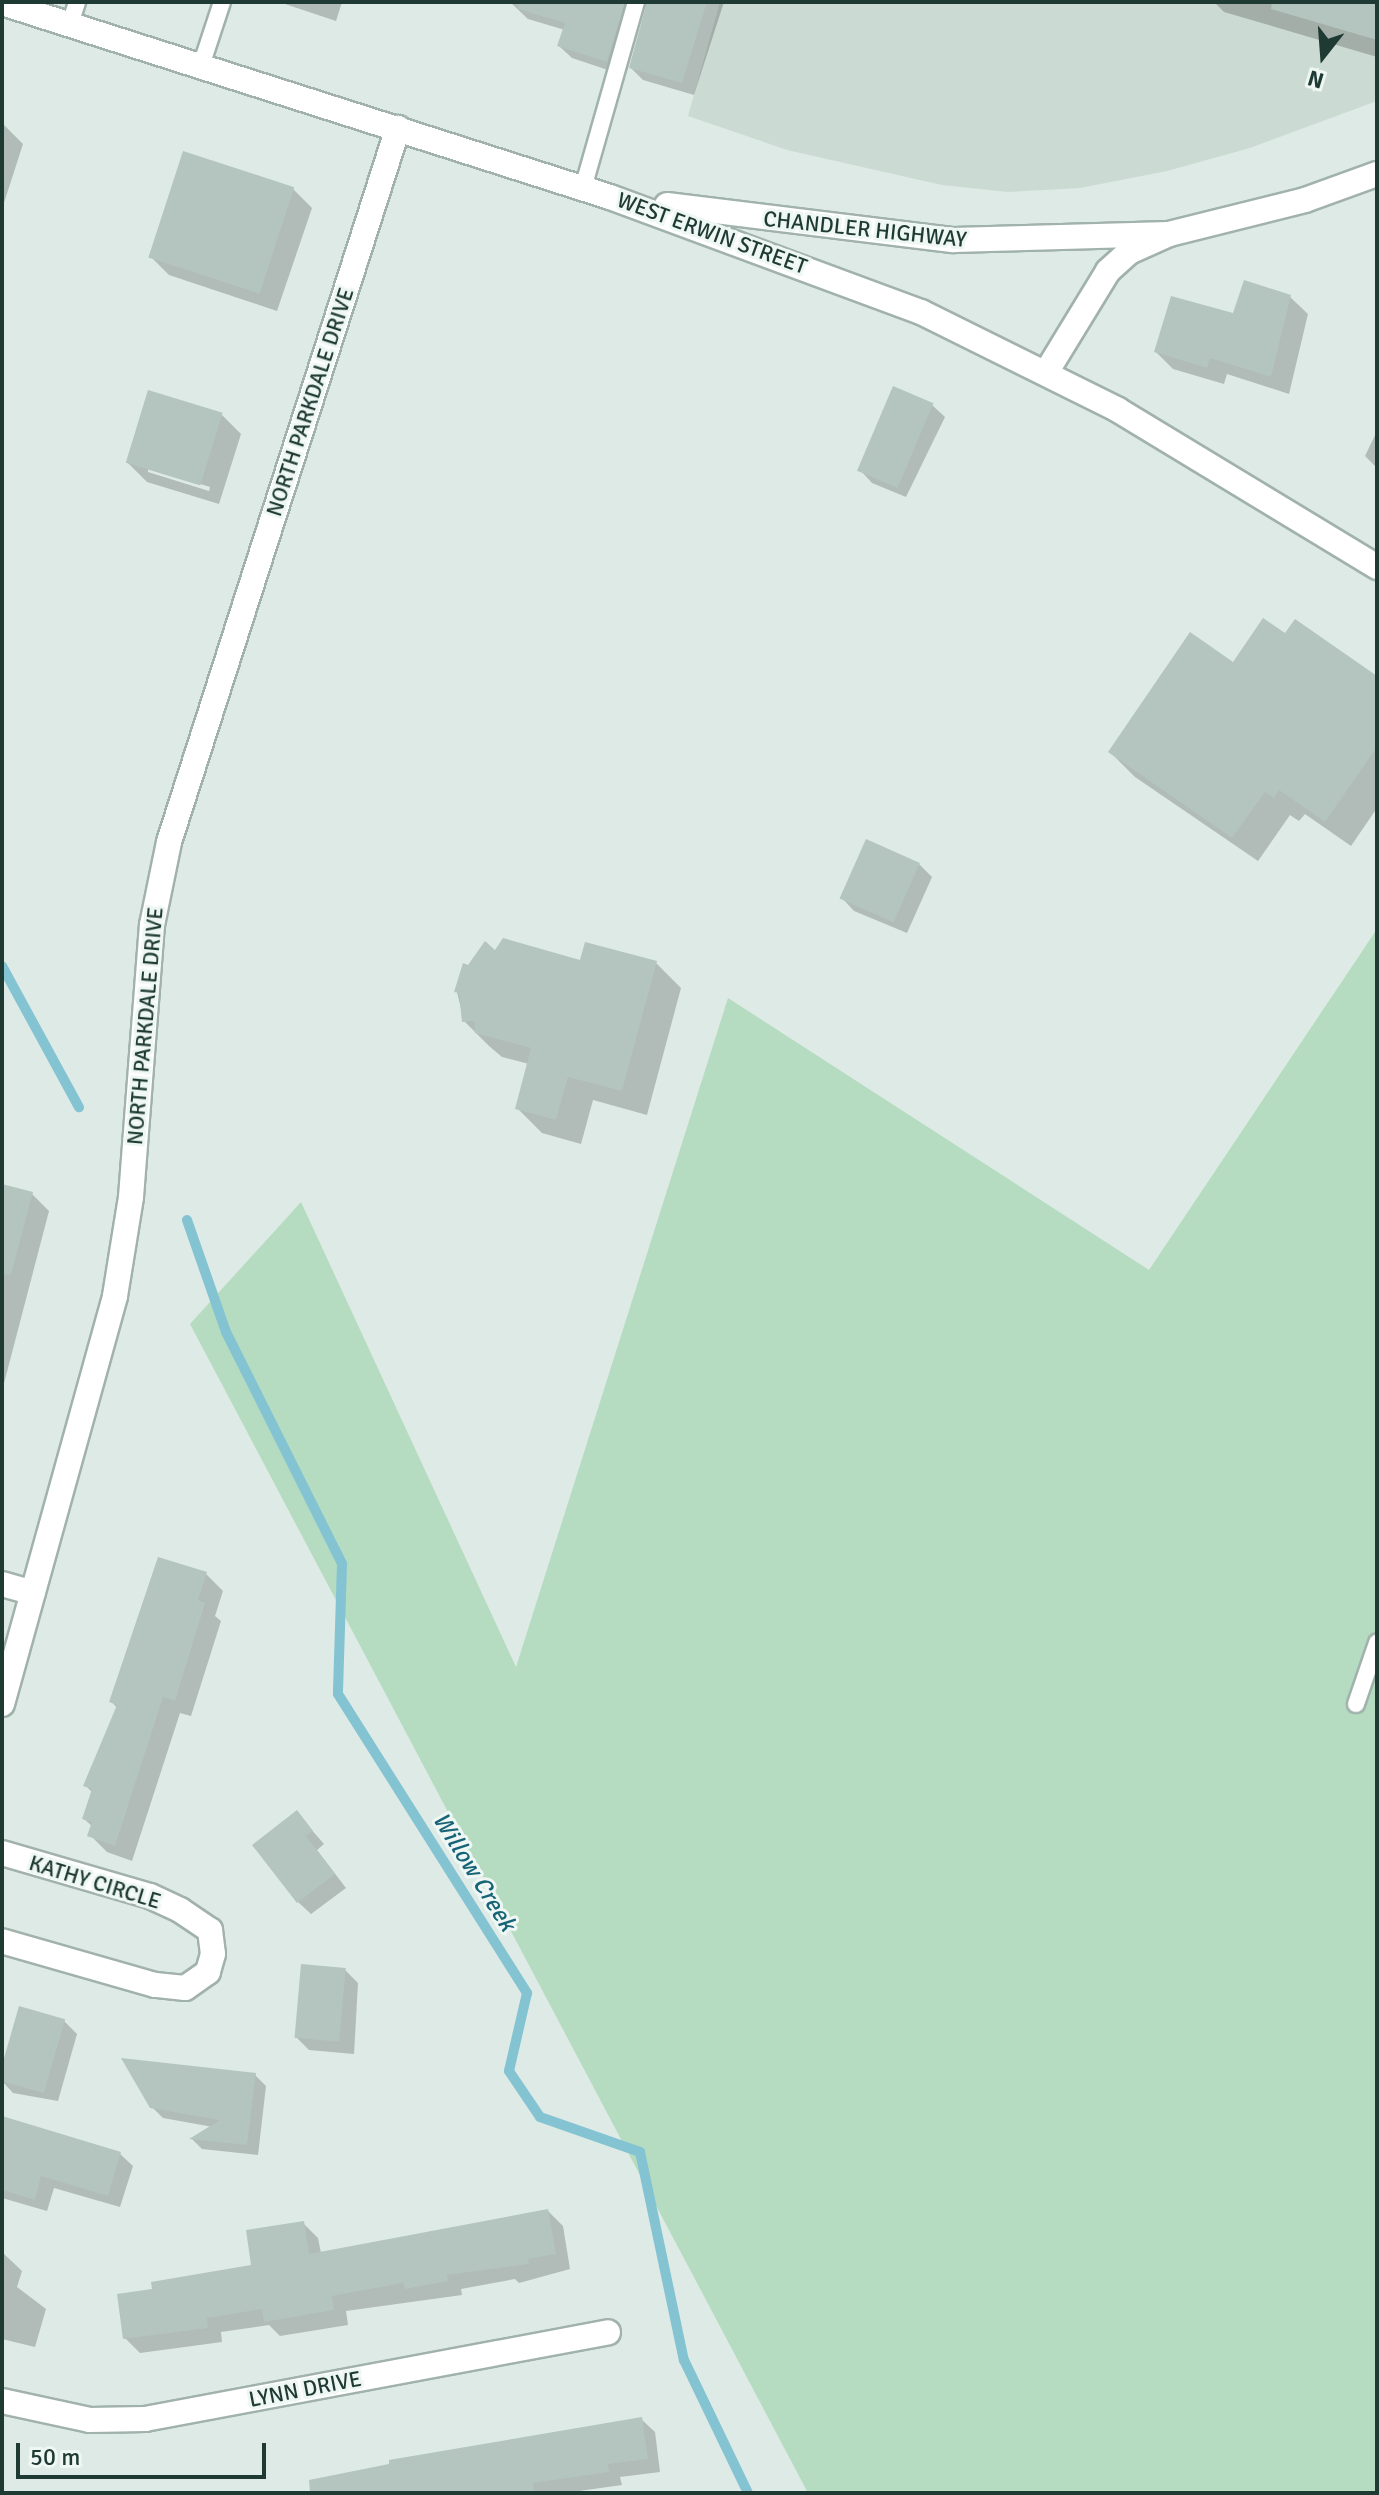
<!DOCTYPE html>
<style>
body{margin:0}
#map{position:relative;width:1379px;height:2495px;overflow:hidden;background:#deeae5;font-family:Signika,sans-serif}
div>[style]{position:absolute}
.built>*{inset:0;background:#ccdad4}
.green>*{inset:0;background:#b5dcc1}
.shadow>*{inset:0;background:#0003}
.stream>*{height:10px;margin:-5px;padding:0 5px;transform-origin:5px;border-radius:5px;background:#83c3d2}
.building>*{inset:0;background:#b3c5be;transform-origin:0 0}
.roads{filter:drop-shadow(2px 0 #a1b2ac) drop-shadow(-2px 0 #a1b2ac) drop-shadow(0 2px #a1b2ac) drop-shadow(0 -2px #a1b2ac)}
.lane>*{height:16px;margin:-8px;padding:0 8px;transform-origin:8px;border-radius:8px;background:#fff}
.street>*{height:24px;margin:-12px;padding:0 12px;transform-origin:12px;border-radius:12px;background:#fff}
.secondary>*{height:24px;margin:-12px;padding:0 12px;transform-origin:12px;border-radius:12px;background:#fff}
span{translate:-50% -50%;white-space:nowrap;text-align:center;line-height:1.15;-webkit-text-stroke:6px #eef7f3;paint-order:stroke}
.street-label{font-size:22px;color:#1f3a33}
.water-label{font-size:24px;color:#186477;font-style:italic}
.frame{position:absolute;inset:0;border:4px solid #1f3a33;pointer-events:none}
.north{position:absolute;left:1283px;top:16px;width:80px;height:80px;-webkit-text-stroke:6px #eef7f3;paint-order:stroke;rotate:197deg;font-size:22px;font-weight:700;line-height:32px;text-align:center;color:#1f3a33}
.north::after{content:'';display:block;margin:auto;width:28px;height:36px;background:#1f3a33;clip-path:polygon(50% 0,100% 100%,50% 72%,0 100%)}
.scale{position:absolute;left:16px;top:2443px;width:250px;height:36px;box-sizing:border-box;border:4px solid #1f3a33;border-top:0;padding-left:10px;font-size:24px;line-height:28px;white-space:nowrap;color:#1f3a33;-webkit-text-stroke:6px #eef7f3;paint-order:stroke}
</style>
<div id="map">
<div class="built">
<div style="clip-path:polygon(720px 2px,1377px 2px,1377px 101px,1250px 148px,1167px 171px,1080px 188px,1008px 192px,942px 185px,787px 150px,688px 116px)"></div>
</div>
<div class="green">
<div style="clip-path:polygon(1377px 929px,1377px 2493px,808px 2493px,190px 1324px,301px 1202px,516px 1667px,728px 998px,1149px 1270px)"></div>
</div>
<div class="shadow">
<div style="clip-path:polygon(279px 2px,342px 2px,336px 21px)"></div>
<div style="clip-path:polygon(510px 2px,724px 2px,694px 95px,643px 80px,631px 68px,649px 5px,638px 12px,620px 74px,572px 58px,559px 46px,565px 30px,528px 19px)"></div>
<div style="clip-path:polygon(1214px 2px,1377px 2px,1377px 57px,1224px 12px)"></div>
<div style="clip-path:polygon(2px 123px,23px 144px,2px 209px)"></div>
<div style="clip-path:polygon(293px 189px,312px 208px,277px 311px,169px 275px,150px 256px)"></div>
<div style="clip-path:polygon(1290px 297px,1308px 314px,1289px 394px,1227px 374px,1224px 384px,1173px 369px,1156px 352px,1235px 315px)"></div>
<div style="clip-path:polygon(932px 405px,945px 417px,906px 497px,872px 483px,860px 470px)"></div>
<div style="clip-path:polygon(evenodd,222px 415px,241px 434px,219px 504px,147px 482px,128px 463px,222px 415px,148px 468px,210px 487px,209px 491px,148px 472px,148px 468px)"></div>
<div style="clip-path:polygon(1377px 431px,1377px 468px,1365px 456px)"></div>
<div style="clip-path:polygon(1286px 636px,1377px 679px,1377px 808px,1351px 846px,1305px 814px,1299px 821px,1290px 815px,1258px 861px,1135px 777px,1110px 752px,1234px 665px)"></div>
<div style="clip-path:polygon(919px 864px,932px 877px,907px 933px,854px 911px,842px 898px)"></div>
<div style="clip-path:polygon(485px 944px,495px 953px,581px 962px,656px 963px,681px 988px,647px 1115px,593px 1100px,581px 1144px,542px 1133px,517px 1108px,529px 1064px,502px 1057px,489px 1046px,464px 1021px,457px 992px)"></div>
<div style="clip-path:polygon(2px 1186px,32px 1194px,49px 1211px,2px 1391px)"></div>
<div style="clip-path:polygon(160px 1559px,206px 1574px,223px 1591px,215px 1616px,221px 1621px,191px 1716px,180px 1713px,132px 1861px,107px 1852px,90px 1835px,93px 1827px,84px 1819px,93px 1793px,86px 1786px,117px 1708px,112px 1702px)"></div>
<div style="clip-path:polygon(297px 1813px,324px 1844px,317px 1850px,346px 1888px,311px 1914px,298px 1902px)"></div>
<div style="clip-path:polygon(345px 1970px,358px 1983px,354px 2054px,309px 2050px,296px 2037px)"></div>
<div style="clip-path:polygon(20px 2009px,64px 2021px,77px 2034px,58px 2101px,13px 2093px,2px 2081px)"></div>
<div style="clip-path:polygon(255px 2075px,266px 2086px,258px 2155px,202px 2149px,192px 2139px,213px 2127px,163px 2118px,152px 2107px)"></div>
<div style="clip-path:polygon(2px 2118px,120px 2154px,133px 2166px,120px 2207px,54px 2188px,47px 2211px,2px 2198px)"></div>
<div style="clip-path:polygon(548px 2211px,563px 2226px,570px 2269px,519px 2283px,515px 2279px,461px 2289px,462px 2295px,346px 2311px,348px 2325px,280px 2336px,269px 2325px,221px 2332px,222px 2342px,140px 2353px,125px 2338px,154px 2290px,254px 2267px,303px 2223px,318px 2238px,321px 2253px)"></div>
<div style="clip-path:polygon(2px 2252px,22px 2271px,17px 2287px,46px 2309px,35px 2347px,2px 2339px)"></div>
<div style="clip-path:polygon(641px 2419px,655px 2432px,660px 2472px,620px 2477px,622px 2485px,565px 2493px,356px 2493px)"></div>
</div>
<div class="stream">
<div style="left:2px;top:966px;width:161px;rotate:61.4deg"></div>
<div style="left:187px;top:1220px;width:119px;rotate:70.8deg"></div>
<div style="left:226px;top:1332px;width:259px;rotate:63.4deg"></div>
<div style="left:342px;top:1564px;width:130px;rotate:91.8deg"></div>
<div style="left:338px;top:1694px;width:354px;rotate:57.7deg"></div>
<div style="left:527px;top:1993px;width:80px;rotate:103deg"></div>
<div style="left:509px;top:2071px;width:55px;rotate:56deg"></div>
<div style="left:540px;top:2117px;width:106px;rotate:19.3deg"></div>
<div style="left:640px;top:2152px;width:213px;rotate:78.1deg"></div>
<div style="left:684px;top:2360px;width:148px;rotate:64.3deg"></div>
</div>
<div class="building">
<div style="clip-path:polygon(519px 2px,625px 2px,607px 62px,557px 46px,565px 23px,518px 9px)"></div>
<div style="clip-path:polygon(647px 2px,707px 2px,682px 83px,629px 68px)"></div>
<div style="clip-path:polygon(1272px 2px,1377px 2px,1377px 40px,1271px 9px)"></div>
<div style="left:183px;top:151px;width:117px;height:112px;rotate:18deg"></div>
<div style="clip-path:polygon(1244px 280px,1291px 295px,1271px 377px,1210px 358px,1207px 368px,1154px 352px,1171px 296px,1233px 313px)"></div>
<div style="left:893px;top:386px;width:44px;height:92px;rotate:23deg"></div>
<div style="left:148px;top:390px;width:78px;height:76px;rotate:17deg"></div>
<div style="clip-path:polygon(1263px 618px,1285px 633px,1295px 619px,1377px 676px,1377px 747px,1325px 822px,1279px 790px,1274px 798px,1265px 792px,1232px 838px,1108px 752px,1190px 632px,1233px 662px)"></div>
<div style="left:866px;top:839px;width:59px;height:65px;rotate:24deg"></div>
<div style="clip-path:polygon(503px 938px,580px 960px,585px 942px,657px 961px,622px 1091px,568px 1077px,556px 1120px,515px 1109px,531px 1048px,475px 1033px,474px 1021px,462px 1022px,459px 993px,454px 992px,463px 963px,468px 965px,485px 941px,495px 950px)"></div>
<div style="clip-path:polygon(2px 1184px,33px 1192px,11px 1275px,2px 1274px)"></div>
<div style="clip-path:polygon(158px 1557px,207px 1572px,198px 1600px,205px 1603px,175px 1701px,163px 1697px,115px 1846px,87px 1836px,92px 1822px,82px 1819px,92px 1789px,83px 1786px,117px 1705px,109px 1702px)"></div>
<div style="clip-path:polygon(297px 1810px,313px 1831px,306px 1836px,335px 1874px,297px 1903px,252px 1845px)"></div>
<div style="left:301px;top:1964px;width:45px;height:74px;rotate:5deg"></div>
<div style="left:19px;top:2006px;width:48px;height:77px;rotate:16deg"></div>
<div style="clip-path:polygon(121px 2058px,256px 2073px,247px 2145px,189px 2139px,220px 2120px,150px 2108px)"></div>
<div style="clip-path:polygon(2px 2116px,121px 2152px,108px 2196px,41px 2176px,35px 2200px,2px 2190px)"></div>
<div style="clip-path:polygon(548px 2209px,556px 2254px,528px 2259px,529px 2264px,447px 2275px,448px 2281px,405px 2289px,403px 2283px,332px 2296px,334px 2310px,264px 2322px,262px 2309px,207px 2318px,208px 2328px,123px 2339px,117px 2294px,152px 2289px,151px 2282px,251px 2265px,246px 2230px,304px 2221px,309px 2254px)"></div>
<div style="clip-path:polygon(642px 2417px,648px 2459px,608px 2464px,609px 2472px,533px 2483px,535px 2493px,310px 2493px,309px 2480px,389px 2464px,389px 2460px)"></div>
</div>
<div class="roads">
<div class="lane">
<div style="left:70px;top:24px;width:23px;rotate:-72deg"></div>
<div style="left:201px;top:66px;width:67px;rotate:-71.8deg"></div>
<div style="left:583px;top:188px;width:193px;rotate:-74.1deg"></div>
<div style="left:1356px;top:1704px;width:65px;rotate:-71deg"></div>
</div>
<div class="street">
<div style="left:2px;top:1584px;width:32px;rotate:16deg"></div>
<div style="left:2px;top:1704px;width:423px;rotate:-74.5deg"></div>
<div style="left:115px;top:1296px;width:100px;rotate:-80.8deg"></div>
<div style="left:131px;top:1197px;width:273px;rotate:-85.6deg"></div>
<div style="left:152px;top:925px;width:85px;rotate:-78.4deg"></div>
<div style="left:169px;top:842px;width:750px;rotate:-72.22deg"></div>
<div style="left:2px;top:1853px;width:154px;rotate:16.2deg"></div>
<div style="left:150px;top:1896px;width:33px;rotate:25deg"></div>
<div style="left:180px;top:1910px;width:36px;rotate:34deg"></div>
<div style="left:210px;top:1930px;width:24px;rotate:83deg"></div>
<div style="left:213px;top:1954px;width:19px;rotate:106deg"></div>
<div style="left:208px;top:1972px;width:28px;rotate:145deg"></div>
<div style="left:185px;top:1988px;width:30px;rotate:-174deg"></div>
<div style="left:155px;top:1985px;width:159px;rotate:-164deg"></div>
<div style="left:2px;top:2401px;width:90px;rotate:12.2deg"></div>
<div style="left:90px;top:2420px;width:55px;rotate:-1deg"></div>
<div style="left:145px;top:2419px;width:471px;rotate:-10.6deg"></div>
</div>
<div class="secondary">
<div style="left:2px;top:3px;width:638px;rotate:17.7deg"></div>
<div style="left:610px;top:197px;width:332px;rotate:20.3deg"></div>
<div style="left:921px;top:312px;width:220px;rotate:26.4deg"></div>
<div style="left:1118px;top:410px;width:303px;rotate:31.2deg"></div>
<div style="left:667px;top:205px;width:289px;rotate:7deg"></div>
<div style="left:954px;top:240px;width:215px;rotate:-1.6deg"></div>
<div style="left:1047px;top:371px;width:117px;rotate:-58.6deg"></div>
<div style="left:1108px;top:271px;width:28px;rotate:-42deg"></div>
<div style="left:1129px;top:252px;width:44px;rotate:-24.2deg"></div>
<div style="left:1169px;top:234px;width:140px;rotate:-14deg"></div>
<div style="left:1305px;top:200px;width:77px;rotate:-19.9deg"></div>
</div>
</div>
<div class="street-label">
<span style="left:865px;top:229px;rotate:6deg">CHANDLER HIGHWAY</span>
<span style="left:712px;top:233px;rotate:20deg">WEST ERWIN STREET</span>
<span style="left:310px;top:402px;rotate:-72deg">NORTH PARKDALE DRIVE</span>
<span style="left:145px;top:1026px;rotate:-85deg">NORTH PARKDALE DRIVE</span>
<span style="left:95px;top:1882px;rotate:17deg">KATHY CIRCLE</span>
<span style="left:305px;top:2389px;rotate:-11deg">LYNN DRIVE</span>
</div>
<div class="water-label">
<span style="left:474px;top:1872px;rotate:58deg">Willow Creek</span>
</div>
<div class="frame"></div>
<div class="north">N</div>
<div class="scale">50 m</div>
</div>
